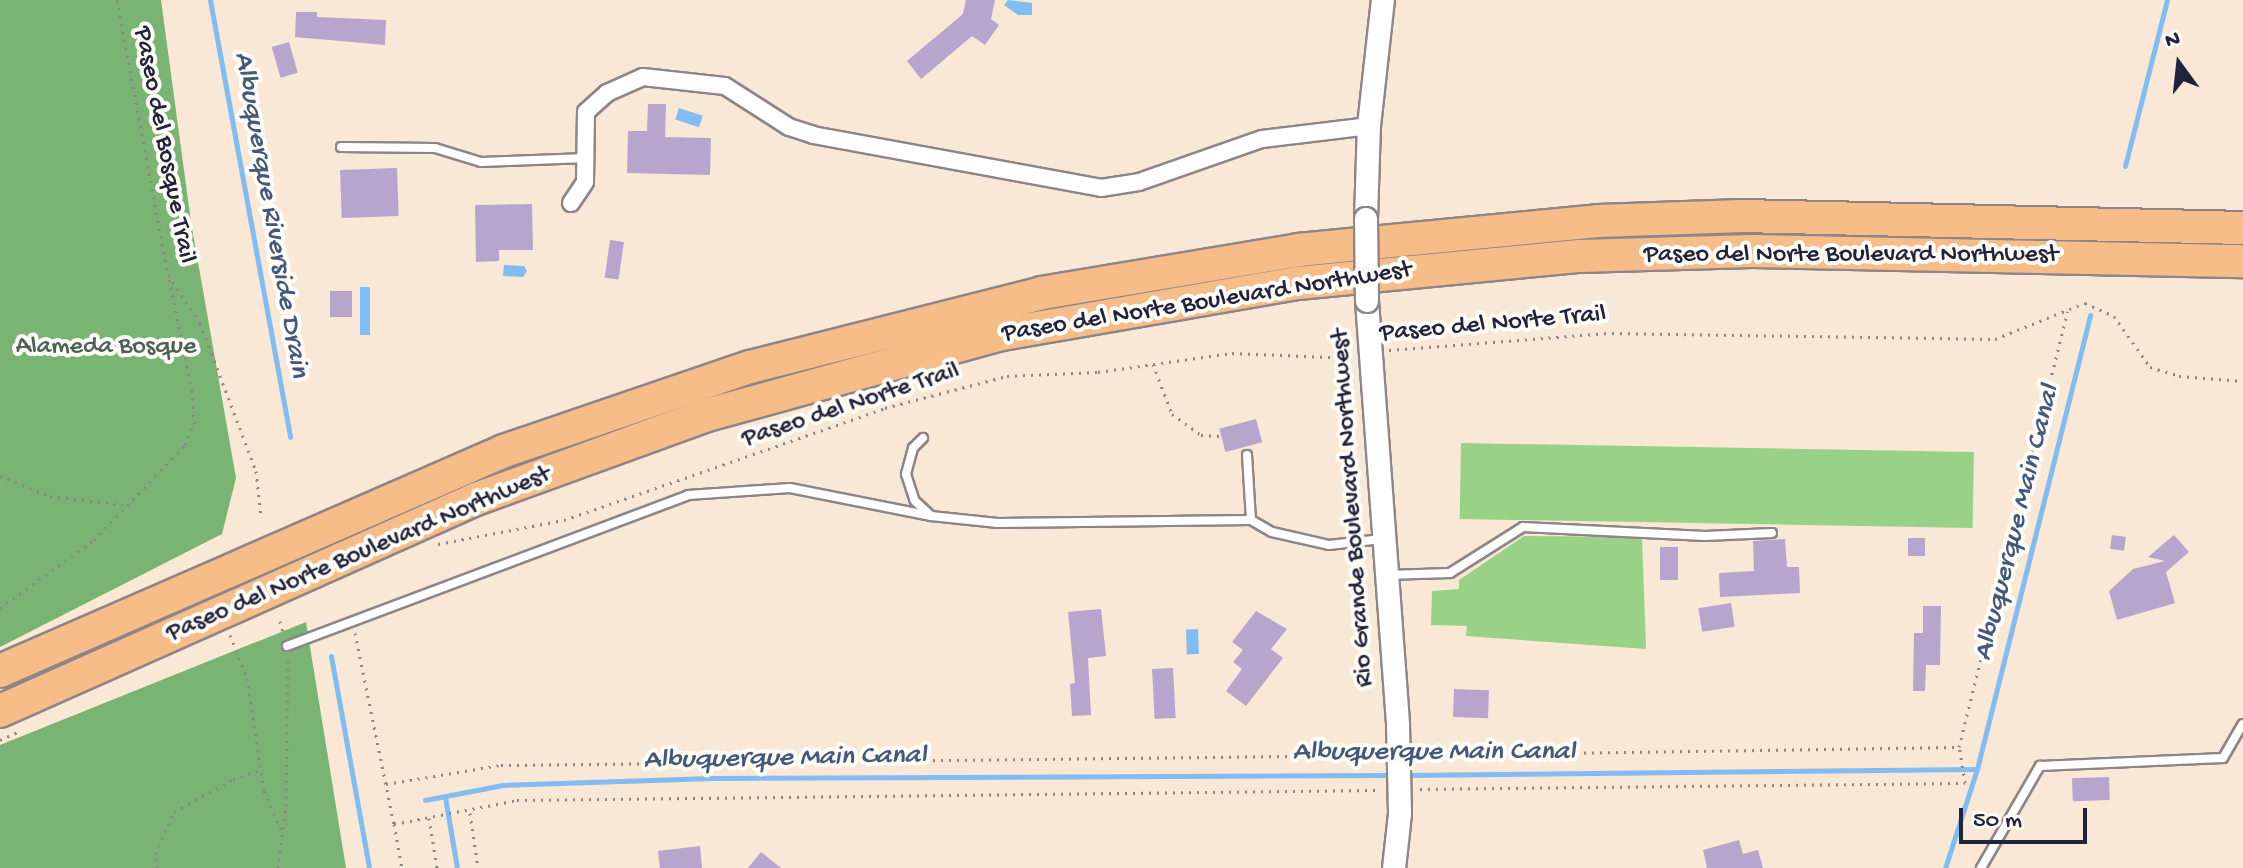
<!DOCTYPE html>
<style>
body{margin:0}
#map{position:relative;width:2243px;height:868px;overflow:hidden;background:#f8e8d5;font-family:"Gochi Hand",sans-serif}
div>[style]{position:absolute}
.green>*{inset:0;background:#99d286;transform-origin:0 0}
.forest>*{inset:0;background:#7ab473}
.water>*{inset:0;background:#81bcf3;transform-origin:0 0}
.stream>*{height:5px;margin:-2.5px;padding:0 2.5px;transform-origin:2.5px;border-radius:2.5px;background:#81bcf3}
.building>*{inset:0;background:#b7a5cd;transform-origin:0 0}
.path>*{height:3px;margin-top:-1.5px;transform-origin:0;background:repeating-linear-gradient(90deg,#8d8588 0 2px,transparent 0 8px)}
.roads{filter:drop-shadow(2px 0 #8d8588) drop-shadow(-2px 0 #8d8588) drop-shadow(0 2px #8d8588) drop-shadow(0 -2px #8d8588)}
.service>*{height:8px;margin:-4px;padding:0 4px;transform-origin:4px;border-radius:4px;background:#fff}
.minor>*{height:16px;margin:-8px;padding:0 8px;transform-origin:8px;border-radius:8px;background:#fff}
.tertiary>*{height:22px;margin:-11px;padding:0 11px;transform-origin:11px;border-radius:11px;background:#fff}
.motorway>*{height:32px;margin:-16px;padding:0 16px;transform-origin:16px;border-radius:16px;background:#f7bd88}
.bridges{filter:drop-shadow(2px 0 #8d8588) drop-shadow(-2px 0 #8d8588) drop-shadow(0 2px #8d8588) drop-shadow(0 -2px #8d8588)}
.tertiary-bridge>*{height:22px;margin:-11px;padding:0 11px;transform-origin:11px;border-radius:11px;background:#fff}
span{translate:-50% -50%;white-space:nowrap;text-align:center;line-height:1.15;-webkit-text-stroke:8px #fdfcf7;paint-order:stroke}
.street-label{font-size:26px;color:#22223b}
.park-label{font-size:26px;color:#4c6055}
.water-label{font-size:28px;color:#43587b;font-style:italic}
.north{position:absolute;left:2139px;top:24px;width:80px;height:80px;-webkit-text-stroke:6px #fdfcf7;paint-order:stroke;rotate:345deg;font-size:22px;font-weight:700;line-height:32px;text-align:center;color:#22223b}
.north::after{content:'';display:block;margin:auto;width:28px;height:36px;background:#22223b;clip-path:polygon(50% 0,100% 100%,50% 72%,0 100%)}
.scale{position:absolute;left:1959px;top:808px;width:128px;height:36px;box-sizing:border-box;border:4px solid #22223b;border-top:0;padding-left:10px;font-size:24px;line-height:28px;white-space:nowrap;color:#22223b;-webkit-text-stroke:6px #fdfcf7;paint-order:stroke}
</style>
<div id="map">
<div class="green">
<div style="left:1461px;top:443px;width:513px;height:76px;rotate:1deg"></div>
<div style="clip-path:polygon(1524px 536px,1642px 537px,1646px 649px,1466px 636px,1467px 626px,1431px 625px,1432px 591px,1459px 589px,1459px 580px)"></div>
</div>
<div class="forest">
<div style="clip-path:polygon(0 0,161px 0,191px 222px,236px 478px,222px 534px,0 647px)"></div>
<div style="clip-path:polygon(306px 622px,346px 868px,0 868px,0 745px)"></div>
</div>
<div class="water">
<div style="clip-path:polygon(1008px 0,1032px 3px,1032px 15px,1018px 15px,1004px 5px)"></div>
<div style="left:679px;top:108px;width:25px;height:12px;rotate:18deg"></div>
<div style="clip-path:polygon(504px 265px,524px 266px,527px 271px,523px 277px,503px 276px)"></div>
<div style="left:360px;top:287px;width:10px;height:48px"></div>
<div style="left:1198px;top:629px;width:25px;height:12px;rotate:88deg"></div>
</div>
<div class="stream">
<div style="left:210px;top:0;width:444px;rotate:79.6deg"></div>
<div style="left:2125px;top:166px;width:171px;rotate:-75.8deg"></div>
<div style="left:331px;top:656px;width:215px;rotate:79.8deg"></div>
<div style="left:1407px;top:775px;width:570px;rotate:-0.6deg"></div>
<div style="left:445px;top:797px;width:72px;rotate:80.4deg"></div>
<div style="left:425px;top:800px;width:79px;rotate:-10.9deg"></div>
<div style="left:503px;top:785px;width:209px;rotate:-1.9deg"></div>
<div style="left:712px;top:778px;width:681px;rotate:-0.25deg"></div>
<div style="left:1945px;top:868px;width:104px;rotate:-72.1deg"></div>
<div style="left:1977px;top:769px;width:468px;rotate:-76deg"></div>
</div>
<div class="building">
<div style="clip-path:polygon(966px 0,995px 0,991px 19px,999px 25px,985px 45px,972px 36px,921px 79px,907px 61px,963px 14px)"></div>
<div style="clip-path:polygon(296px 12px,317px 12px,317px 17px,386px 20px,385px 45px,295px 37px)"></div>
<div style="left:289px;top:42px;width:32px;height:18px;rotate:74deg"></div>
<div style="clip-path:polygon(648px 104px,666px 104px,665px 137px,711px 138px,710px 175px,627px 173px,628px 131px,647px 131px)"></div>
<div style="left:397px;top:168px;width:48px;height:57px;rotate:88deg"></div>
<div style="clip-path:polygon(532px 204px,533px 250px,499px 250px,499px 261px,476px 262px,475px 205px)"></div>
<div style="left:610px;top:240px;width:14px;height:38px;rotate:8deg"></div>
<div style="left:330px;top:291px;width:22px;height:26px"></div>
<div style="left:1256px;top:419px;width:24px;height:38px;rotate:75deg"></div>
<div style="left:2112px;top:535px;width:14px;height:14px;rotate:8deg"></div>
<div style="clip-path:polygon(2174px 535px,2189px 552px,2166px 572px,2175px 603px,2117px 620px,2109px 591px,2133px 569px,2165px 561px,2148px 557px)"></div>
<div style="left:1908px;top:538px;width:17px;height:18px"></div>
<div style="clip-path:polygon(1785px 539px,1787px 567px,1799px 567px,1800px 593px,1720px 597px,1719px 573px,1754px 571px,1753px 541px)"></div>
<div style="left:1660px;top:547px;width:18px;height:33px"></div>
<div style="left:1731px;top:603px;width:24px;height:33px;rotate:81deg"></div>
<div style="clip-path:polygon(1923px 606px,1941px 606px,1940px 665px,1926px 665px,1925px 691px,1913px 691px,1914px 633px,1923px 633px)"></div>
<div style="clip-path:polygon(1101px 609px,1106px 656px,1088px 658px,1091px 715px,1072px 716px,1070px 684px,1075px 683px,1068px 612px)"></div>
<div style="clip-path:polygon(1256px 611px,1287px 629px,1271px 649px,1283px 658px,1246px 706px,1226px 691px,1242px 669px,1233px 662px,1243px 650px,1232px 642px)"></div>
<div style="left:1173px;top:668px;width:50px;height:21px;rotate:87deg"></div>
<div style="left:1454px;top:689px;width:35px;height:28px;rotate:2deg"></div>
<div style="left:2109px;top:777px;width:23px;height:37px;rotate:88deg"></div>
<div style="clip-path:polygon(1739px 840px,1743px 854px,1758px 850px,1763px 868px,1707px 868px,1703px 850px)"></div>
<div style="clip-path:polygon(700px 846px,702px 868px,660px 868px,658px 851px)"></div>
<div style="clip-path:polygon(761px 852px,781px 868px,748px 868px)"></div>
</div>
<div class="path">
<div style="left:117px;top:0;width:280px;rotate:79.5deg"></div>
<div style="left:168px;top:275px;width:58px;rotate:56.3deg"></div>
<div style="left:200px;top:323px;width:158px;rotate:69.3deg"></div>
<div style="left:256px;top:471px;width:46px;rotate:83.8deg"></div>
<div style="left:1389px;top:350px;width:224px;rotate:-4.4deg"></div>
<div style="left:1612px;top:333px;width:383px;rotate:0.9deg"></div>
<div style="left:1995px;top:339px;width:97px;rotate:-21.8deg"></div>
<div style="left:2085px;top:303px;width:32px;rotate:24deg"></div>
<div style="left:2114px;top:316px;width:62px;rotate:54.8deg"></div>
<div style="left:2150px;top:367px;width:30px;rotate:17deg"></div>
<div style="left:2179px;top:376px;width:64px;rotate:4.5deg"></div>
<div style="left:1153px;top:364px;width:53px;rotate:69.2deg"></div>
<div style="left:1172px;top:414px;width:36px;rotate:36deg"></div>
<div style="left:1201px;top:435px;width:20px;rotate:3deg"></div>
<div style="left:0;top:476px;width:54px;rotate:21.8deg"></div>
<div style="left:50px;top:496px;width:77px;rotate:6.8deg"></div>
<div style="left:438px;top:544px;width:128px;rotate:-10.8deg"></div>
<div style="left:564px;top:520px;width:340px;rotate:-19.2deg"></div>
<div style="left:885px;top:408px;width:126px;rotate:-14.7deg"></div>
<div style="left:1007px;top:376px;width:91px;rotate:-2.5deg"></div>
<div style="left:1098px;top:372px;width:135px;rotate:-8.1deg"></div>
<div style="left:1232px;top:353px;width:118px;rotate:2.4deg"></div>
<div style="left:0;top:608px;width:116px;rotate:-35.9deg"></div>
<div style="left:94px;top:540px;width:132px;rotate:-46.2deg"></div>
<div style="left:185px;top:445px;width:23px;rotate:-67deg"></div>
<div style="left:194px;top:424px;width:33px;rotate:-93deg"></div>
<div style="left:192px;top:391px;width:115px;rotate:-101.5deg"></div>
<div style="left:280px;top:621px;width:12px;rotate:76deg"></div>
<div style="left:355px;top:633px;width:195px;rotate:78.5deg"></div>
<div style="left:394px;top:824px;width:125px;rotate:-11deg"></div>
<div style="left:517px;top:800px;width:864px;rotate:-0.66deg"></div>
<div style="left:230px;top:635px;width:46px;rotate:68.4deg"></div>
<div style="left:247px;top:678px;width:114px;rotate:81.4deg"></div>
<div style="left:264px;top:791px;width:47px;rotate:66.2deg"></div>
<div style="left:0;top:740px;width:20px;rotate:-24deg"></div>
<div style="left:1416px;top:755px;width:543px;rotate:-0.84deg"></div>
<div style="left:386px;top:784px;width:117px;rotate:-9.4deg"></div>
<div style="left:501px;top:765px;width:880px;rotate:-0.65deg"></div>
<div style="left:1420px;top:789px;width:545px;rotate:-0.63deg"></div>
<div style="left:1965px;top:783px;width:36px;rotate:-99deg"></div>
<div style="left:1959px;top:747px;width:449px;rotate:-76deg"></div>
<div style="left:470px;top:813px;width:56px;rotate:81.7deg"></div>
<div style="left:429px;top:818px;width:51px;rotate:80.9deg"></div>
<div style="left:394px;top:824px;width:45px;rotate:79.7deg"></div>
<div style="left:157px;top:868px;width:14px;rotate:-98deg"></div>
<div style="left:155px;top:854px;width:46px;rotate:-65.7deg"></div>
<div style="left:174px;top:812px;width:68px;rotate:-29.2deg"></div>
<div style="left:233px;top:779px;width:28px;rotate:-18deg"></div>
<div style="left:278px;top:868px;width:63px;rotate:-82.6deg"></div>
<div style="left:286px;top:806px;width:150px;rotate:-89.2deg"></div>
</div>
<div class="roads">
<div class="service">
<div style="left:341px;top:147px;width:94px;rotate:0.6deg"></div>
<div style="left:435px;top:148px;width:48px;rotate:16.9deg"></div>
<div style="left:481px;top:162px;width:106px;rotate:-2.2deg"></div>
<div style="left:923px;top:438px;width:14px;rotate:135deg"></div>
<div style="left:913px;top:448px;width:27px;rotate:105deg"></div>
<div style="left:906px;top:474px;width:28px;rotate:72deg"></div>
<div style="left:915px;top:501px;width:22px;rotate:43deg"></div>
<div style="left:931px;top:516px;width:67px;rotate:6deg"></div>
<div style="left:998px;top:523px;width:253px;rotate:-0.7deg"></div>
<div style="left:1251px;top:520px;width:24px;rotate:30deg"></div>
<div style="left:1272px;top:532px;width:58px;rotate:12.8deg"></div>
<div style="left:1329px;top:545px;width:53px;rotate:-6.5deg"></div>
<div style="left:1247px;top:455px;width:65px;rotate:86.5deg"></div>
<div style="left:1387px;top:575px;width:63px;rotate:-1.8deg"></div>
<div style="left:1450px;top:573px;width:86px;rotate:-32.2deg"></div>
<div style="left:1523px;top:527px;width:182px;rotate:2.8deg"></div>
<div style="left:1705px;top:536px;width:67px;rotate:-2.6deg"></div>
<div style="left:287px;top:646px;width:428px;rotate:-20.6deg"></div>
<div style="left:688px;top:495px;width:102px;rotate:-3.9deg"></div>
<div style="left:790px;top:488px;width:144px;rotate:11.2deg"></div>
<div style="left:1981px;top:868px;width:118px;rotate:-60deg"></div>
<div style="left:2040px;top:766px;width:183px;rotate:-2.5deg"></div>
<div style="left:2223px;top:758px;width:39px;rotate:-60deg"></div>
</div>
<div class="minor">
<div style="left:571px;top:203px;width:25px;rotate:-56deg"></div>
<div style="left:585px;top:182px;width:70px;rotate:-89.2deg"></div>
<div style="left:586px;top:112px;width:28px;rotate:-42deg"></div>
<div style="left:607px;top:93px;width:39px;rotate:-24deg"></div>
<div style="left:643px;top:77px;width:82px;rotate:6.3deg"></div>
<div style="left:725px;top:86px;width:76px;rotate:32.6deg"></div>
<div style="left:789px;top:127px;width:25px;rotate:18deg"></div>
<div style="left:813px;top:135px;width:293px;rotate:10.4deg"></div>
<div style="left:1101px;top:188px;width:38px;rotate:-9deg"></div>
<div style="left:1139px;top:182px;width:130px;rotate:-19.3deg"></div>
<div style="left:1262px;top:139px;width:108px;rotate:-6.9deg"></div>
</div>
<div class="tertiary">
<div style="left:1366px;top:219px;width:93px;rotate:-88.2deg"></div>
<div style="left:1369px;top:126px;width:127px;rotate:-83.7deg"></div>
<div style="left:1367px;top:301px;width:425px;rotate:85.8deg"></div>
<div style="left:1398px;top:725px;width:89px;rotate:88.7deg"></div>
<div style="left:1400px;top:814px;width:54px;rotate:96.3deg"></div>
</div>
<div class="motorway">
<div style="left:0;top:671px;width:550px;rotate:-23.58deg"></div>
<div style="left:504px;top:451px;width:260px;rotate:-18.9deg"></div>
<div style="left:750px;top:367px;width:301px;rotate:-14.2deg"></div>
<div style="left:1042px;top:293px;width:260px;rotate:-9.5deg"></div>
<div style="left:1298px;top:250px;width:301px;rotate:-5.5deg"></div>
<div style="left:1598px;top:221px;width:144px;rotate:-2deg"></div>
<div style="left:1742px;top:216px;width:501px;rotate:1.37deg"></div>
<div style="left:0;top:711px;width:521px;rotate:-24.01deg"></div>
<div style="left:476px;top:499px;width:246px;rotate:-20deg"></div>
<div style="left:707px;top:415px;width:306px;rotate:-15.4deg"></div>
<div style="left:1002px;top:334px;width:300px;rotate:-9.8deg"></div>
<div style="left:1298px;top:283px;width:283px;rotate:-5.5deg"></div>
<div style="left:1580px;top:256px;width:172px;rotate:-1.7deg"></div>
<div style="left:1752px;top:251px;width:491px;rotate:1.2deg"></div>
</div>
</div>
<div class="bridges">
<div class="tertiary-bridge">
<div style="left:1366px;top:219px;width:82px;rotate:89.3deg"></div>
</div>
</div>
<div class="street-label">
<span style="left:163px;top:145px;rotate:79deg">Paseo del Bosque Trail</span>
<span style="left:1851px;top:256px">Paseo del Norte Boulevard Northwest</span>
<span style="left:1207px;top:303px;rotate:-9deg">Paseo del Norte Boulevard Northwest</span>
<span style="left:1493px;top:325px;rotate:-5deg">Paseo del Norte Trail</span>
<span style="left:851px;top:406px;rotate:-18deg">Paseo del Norte Trail</span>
<span style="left:1354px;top:508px;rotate:-94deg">Rio Grande Boulevard Northwest</span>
<span style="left:359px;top:555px;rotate:-23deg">Paseo del Norte Boulevard Northwest</span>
</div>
<div class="park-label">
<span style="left:106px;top:348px">Alameda Bosque</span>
</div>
<div class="water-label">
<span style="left:270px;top:215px;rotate:80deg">Albuquerque Riverside Drain</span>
<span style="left:2018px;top:523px;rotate:-76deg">Albuquerque Main Canal</span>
<span style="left:1434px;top:753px">Albuquerque Main Canal</span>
<span style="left:785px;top:759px;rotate:-1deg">Albuquerque Main Canal</span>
</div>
<div class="north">N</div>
<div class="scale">50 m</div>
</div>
